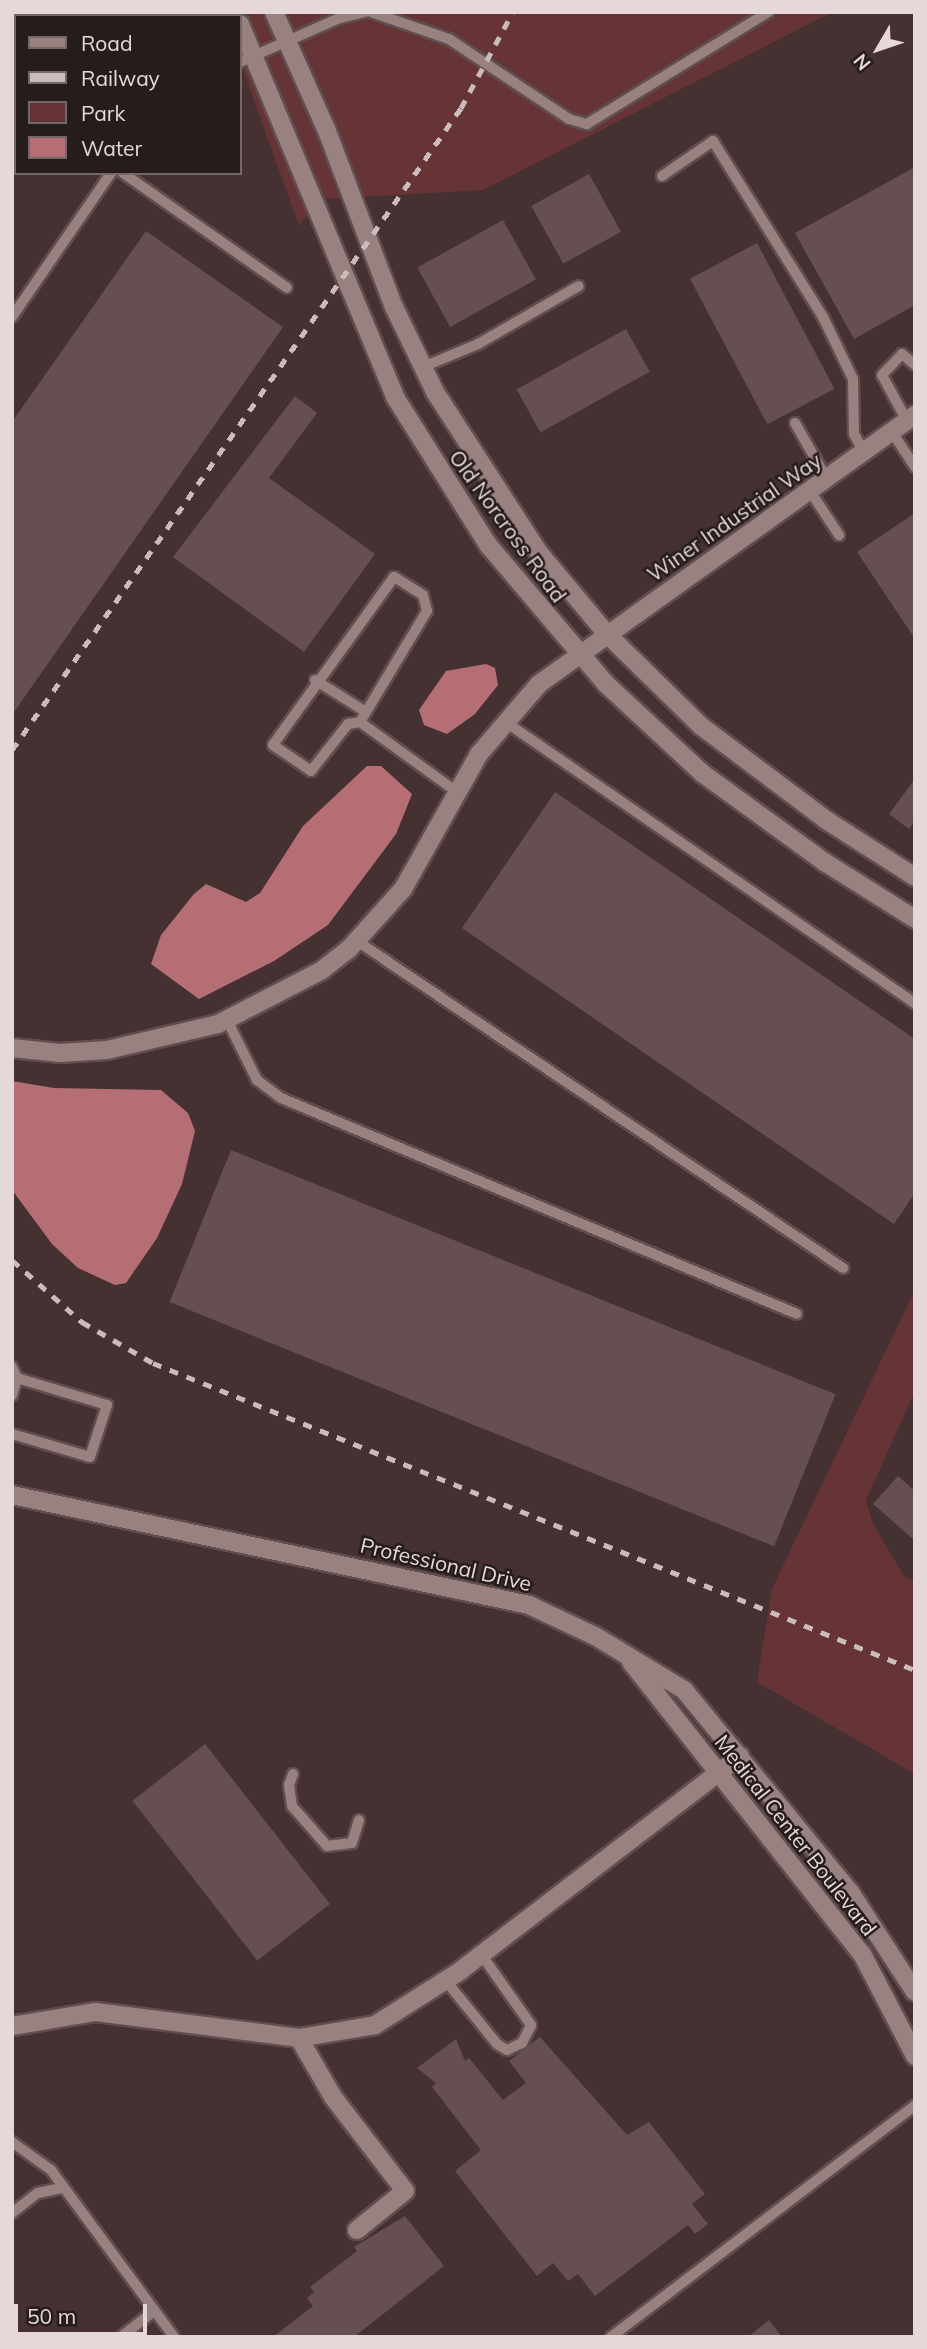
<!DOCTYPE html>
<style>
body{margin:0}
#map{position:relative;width:927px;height:2349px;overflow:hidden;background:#463132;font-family:Mulish,sans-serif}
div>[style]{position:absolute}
.green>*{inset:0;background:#663337}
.water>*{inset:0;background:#b56f74}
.building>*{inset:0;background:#664f50;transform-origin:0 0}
.roads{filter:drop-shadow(2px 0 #604e4f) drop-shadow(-2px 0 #604e4f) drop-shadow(0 2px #604e4f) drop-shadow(0 -2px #604e4f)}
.service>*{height:10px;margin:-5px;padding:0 5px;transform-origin:5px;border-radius:5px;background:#998081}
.minor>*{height:18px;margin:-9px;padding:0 9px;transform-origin:9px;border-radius:9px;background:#998081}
.tertiary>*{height:18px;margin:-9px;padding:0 9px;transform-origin:9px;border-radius:9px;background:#998081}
.secondary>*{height:18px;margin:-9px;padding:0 9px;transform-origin:9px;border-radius:9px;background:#998081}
.rail>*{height:5px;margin-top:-2.5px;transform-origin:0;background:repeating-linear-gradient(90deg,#cbbcbc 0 9px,transparent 0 18px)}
span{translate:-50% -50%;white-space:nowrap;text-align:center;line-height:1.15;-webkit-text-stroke:5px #261c1c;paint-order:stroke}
.street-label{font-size:21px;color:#e6d8d8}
.frame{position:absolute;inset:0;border:14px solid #e6d8d8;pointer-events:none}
.legend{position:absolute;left:14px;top:14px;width:228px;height:161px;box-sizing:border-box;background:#261c1c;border:2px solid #736767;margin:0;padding:9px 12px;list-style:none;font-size:21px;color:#e6d8d8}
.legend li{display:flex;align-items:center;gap:14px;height:35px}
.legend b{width:35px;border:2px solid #736767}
.north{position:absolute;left:843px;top:14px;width:70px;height:70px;-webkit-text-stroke:5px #261c1c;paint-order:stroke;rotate:231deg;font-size:19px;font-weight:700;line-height:28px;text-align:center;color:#e6d8d8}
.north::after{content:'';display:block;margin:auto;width:24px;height:32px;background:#e6d8d8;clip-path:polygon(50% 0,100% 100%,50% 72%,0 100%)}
.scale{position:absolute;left:14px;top:2304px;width:133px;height:32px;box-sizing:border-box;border:4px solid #e6d8d8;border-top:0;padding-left:9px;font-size:21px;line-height:24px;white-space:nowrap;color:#e6d8d8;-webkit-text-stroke:5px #261c1c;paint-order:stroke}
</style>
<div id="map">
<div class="green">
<div style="clip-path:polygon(222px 12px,833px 12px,483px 190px,323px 199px,299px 225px,240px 62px,240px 16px)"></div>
<div style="clip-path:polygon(915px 1290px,915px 1391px,866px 1500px,872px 1522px,904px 1576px,915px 1582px,915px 1774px,757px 1682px,772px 1589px)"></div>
</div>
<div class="water">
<div style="clip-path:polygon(486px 664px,495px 668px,498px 685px,475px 714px,447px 734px,424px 725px,419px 710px,446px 671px)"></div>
<div style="clip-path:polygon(367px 766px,381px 766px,412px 794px,396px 834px,328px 925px,274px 961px,199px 999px,151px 964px,161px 935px,194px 894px,206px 884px,246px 902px,260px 893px,303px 826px)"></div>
<div style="clip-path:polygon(12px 1081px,54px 1088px,161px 1090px,188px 1113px,195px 1131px,182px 1184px,157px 1238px,126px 1283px,115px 1285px,78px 1268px,52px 1244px,12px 1190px)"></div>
</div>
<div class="building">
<div style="clip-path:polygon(915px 167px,915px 305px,854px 339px,795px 233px)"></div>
<div style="left:589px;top:174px;width:66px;height:66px;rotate:61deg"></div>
<div style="left:503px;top:220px;width:68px;height:98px;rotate:61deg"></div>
<div style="clip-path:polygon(146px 231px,283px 327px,12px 715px,12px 422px)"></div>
<div style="left:757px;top:243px;width:165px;height:76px;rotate:62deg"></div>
<div style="left:626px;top:329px;width:49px;height:125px;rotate:61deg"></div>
<div style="clip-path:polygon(295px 396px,317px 413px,269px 478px,375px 554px,304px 652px,173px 557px)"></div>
<div style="clip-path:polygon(915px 513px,915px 639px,857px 552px)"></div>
<div style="clip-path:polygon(915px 779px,915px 821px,909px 829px,889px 814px)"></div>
<div style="clip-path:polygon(555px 792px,915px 1039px,915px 1193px,894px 1224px,462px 928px)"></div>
<div style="left:231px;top:1150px;width:652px;height:164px;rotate:22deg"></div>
<div style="clip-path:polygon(898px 1476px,915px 1491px,915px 1541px,873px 1504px)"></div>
<div style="left:205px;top:1744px;width:203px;height:92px;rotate:52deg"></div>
<div style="clip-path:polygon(540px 2037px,627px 2135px,649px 2122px,705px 2194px,692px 2204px,708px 2224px,695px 2234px,688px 2225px,595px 2296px,578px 2274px,568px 2281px,553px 2263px,537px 2276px,455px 2171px,481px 2150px,432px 2087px,436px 2083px,417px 2068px,456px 2039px,465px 2061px,469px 2058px,503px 2100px,526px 2083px,509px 2061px)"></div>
<div style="clip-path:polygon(405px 2216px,444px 2266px,354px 2337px,273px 2337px,313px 2306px,307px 2298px,314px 2292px,310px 2287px,357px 2251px,354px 2247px)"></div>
<div style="clip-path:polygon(769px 2320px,782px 2337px,748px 2337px)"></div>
</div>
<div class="roads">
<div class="service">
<div style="left:371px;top:12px;width:83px;rotate:19.1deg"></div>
<div style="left:449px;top:39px;width:144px;rotate:33.7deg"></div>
<div style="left:569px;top:119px;width:19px;rotate:16deg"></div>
<div style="left:587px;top:124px;width:213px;rotate:-31.7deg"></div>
<div style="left:240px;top:62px;width:106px;rotate:-23.9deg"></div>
<div style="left:337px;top:19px;width:29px;rotate:-14deg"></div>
<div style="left:123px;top:173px;width:200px;rotate:35deg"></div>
<div style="left:662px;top:176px;width:62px;rotate:-34.5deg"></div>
<div style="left:713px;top:141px;width:208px;rotate:58deg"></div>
<div style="left:823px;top:317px;width:69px;rotate:64.2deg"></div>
<div style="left:853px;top:379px;width:55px;rotate:89deg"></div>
<div style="left:854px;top:434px;width:21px;rotate:61deg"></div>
<div style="left:12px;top:317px;width:175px;rotate:-55.5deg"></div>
<div style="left:423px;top:367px;width:60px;rotate:-22.7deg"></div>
<div style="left:478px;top:344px;width:116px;rotate:-29.9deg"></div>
<div style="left:907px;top:421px;width:52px;rotate:-118.5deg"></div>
<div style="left:882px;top:375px;width:29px;rotate:-46deg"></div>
<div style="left:902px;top:354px;width:17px;rotate:40deg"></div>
<div style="left:795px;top:423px;width:64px;rotate:60.3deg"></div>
<div style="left:892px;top:432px;width:42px;rotate:56.7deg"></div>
<div style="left:810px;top:491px;width:53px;rotate:56.6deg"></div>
<div style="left:315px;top:680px;width:60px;rotate:32.1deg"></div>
<div style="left:504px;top:721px;width:499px;rotate:34.5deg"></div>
<div style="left:360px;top:722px;width:130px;rotate:-58.9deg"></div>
<div style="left:427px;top:611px;width:16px;rotate:-104deg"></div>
<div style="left:423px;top:595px;width:34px;rotate:-148deg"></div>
<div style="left:394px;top:577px;width:207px;rotate:125.8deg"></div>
<div style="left:273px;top:745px;width:46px;rotate:34.4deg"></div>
<div style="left:311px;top:771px;width:60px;rotate:-51.8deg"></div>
<div style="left:348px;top:724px;width:12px;rotate:-9deg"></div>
<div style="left:360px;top:722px;width:120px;rotate:35.8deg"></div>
<div style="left:357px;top:941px;width:586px;rotate:33.93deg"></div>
<div style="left:227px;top:1020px;width:67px;rotate:63.4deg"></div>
<div style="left:257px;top:1080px;width:30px;rotate:37deg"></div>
<div style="left:281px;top:1098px;width:559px;rotate:22.71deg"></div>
<div style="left:12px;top:1367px;width:12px;rotate:66deg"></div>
<div style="left:17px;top:1378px;width:18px;rotate:106deg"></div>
<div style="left:12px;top:1434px;width:81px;rotate:16.4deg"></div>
<div style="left:90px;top:1457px;width:55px;rotate:-71.9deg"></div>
<div style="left:107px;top:1405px;width:94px;rotate:-163.3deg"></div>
<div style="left:293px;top:1774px;width:12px;rotate:110deg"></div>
<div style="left:289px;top:1785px;width:21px;rotate:82deg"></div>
<div style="left:292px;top:1806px;width:53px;rotate:48.8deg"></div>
<div style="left:327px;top:1846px;width:25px;rotate:-7deg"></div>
<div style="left:352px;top:1843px;width:24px;rotate:-73deg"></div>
<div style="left:446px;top:1981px;width:81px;rotate:51deg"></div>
<div style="left:497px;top:2044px;width:12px;rotate:31deg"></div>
<div style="left:507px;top:2050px;width:17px;rotate:-25deg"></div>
<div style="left:522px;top:2043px;width:20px;rotate:-63deg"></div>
<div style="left:531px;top:2025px;width:87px;rotate:-125.2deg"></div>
<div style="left:12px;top:2142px;width:48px;rotate:35.7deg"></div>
<div style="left:51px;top:2170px;width:207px;rotate:53.6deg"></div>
<div style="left:12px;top:2213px;width:33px;rotate:-38deg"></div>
<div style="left:38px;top:2193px;width:24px;rotate:-12deg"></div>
<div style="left:121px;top:2337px;width:42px;rotate:-38.2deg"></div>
<div style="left:611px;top:2337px;width:382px;rotate:-37.3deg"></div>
</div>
<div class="minor">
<div style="left:12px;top:1048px;width:48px;rotate:5.9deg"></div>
<div style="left:60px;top:1053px;width:47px;rotate:-3.7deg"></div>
<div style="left:107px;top:1050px;width:114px;rotate:-13.2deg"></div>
<div style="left:218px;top:1024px;width:117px;rotate:-27.4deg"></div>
<div style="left:322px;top:970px;width:33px;rotate:-38deg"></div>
<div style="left:348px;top:950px;width:82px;rotate:-48deg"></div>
<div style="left:403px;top:889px;width:155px;rotate:-60.6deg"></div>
<div style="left:479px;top:754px;width:92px;rotate:-49.4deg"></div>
<div style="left:539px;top:684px;width:462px;rotate:-35.6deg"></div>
<div style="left:12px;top:2026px;width:85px;rotate:-9.5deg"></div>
<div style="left:96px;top:2012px;width:205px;rotate:7.3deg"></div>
<div style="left:299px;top:2038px;width:77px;rotate:-9.7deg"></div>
<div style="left:375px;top:2025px;width:101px;rotate:-32.4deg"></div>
<div style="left:460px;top:1971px;width:353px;rotate:-37.5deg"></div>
<div style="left:299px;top:2038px;width:68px;rotate:60deg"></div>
<div style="left:333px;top:2097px;width:118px;rotate:52.5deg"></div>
<div style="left:405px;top:2191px;width:62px;rotate:140.9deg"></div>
</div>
<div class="tertiary">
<div style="left:12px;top:1495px;width:529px;rotate:12.01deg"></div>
<div style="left:529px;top:1605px;width:73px;rotate:25.2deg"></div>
<div style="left:595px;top:1636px;width:104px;rotate:31.2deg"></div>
<div style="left:684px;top:1690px;width:261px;rotate:50.6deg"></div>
<div style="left:850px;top:1892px;width:119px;rotate:57deg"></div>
<div style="left:631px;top:1662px;width:372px;rotate:51.7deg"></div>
<div style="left:862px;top:1954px;width:115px;rotate:62.5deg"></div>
</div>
<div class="secondary">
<div style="left:274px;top:12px;width:130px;rotate:66deg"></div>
<div style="left:327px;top:131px;width:188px;rotate:69.2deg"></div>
<div style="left:394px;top:307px;width:94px;rotate:64.2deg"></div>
<div style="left:435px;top:392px;width:193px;rotate:57.1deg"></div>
<div style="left:540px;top:554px;width:103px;rotate:50.1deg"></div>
<div style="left:606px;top:633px;width:133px;rotate:44.4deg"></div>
<div style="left:701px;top:726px;width:156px;rotate:36.9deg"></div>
<div style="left:826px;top:820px;width:106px;rotate:32.6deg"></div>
<div style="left:240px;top:24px;width:404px;rotate:67.4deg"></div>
<div style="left:395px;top:397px;width:176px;rotate:57.8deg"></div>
<div style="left:489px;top:546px;width:181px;rotate:49.7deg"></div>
<div style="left:606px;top:684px;width:131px;rotate:42.8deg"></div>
<div style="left:702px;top:773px;width:153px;rotate:36deg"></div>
<div style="left:826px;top:863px;width:105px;rotate:32.2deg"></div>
</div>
</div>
<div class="rail">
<div style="left:12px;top:750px;width:783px;rotate:-55.03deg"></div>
<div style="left:461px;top:108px;width:109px;rotate:-61.6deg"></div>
<div style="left:12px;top:1260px;width:94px;rotate:41.5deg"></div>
<div style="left:82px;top:1322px;width:82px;rotate:30deg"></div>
<div style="left:153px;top:1363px;width:822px;rotate:21.94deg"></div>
</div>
<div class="street-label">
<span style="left:734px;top:517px;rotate:-35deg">Winer Industrial Way</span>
<span style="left:508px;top:526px;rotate:54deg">Old Norcross Road</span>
<span style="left:446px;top:1564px;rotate:13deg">Professional Drive</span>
<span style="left:796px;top:1835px;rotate:52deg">Medical Center Boulevard</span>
</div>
<div class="frame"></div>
<ul class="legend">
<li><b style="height:9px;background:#998081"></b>Road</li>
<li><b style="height:9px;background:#cbbcbc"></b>Railway</li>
<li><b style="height:19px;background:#663337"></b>Park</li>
<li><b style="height:19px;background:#b56f74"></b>Water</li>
</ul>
<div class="north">N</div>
<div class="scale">50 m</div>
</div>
